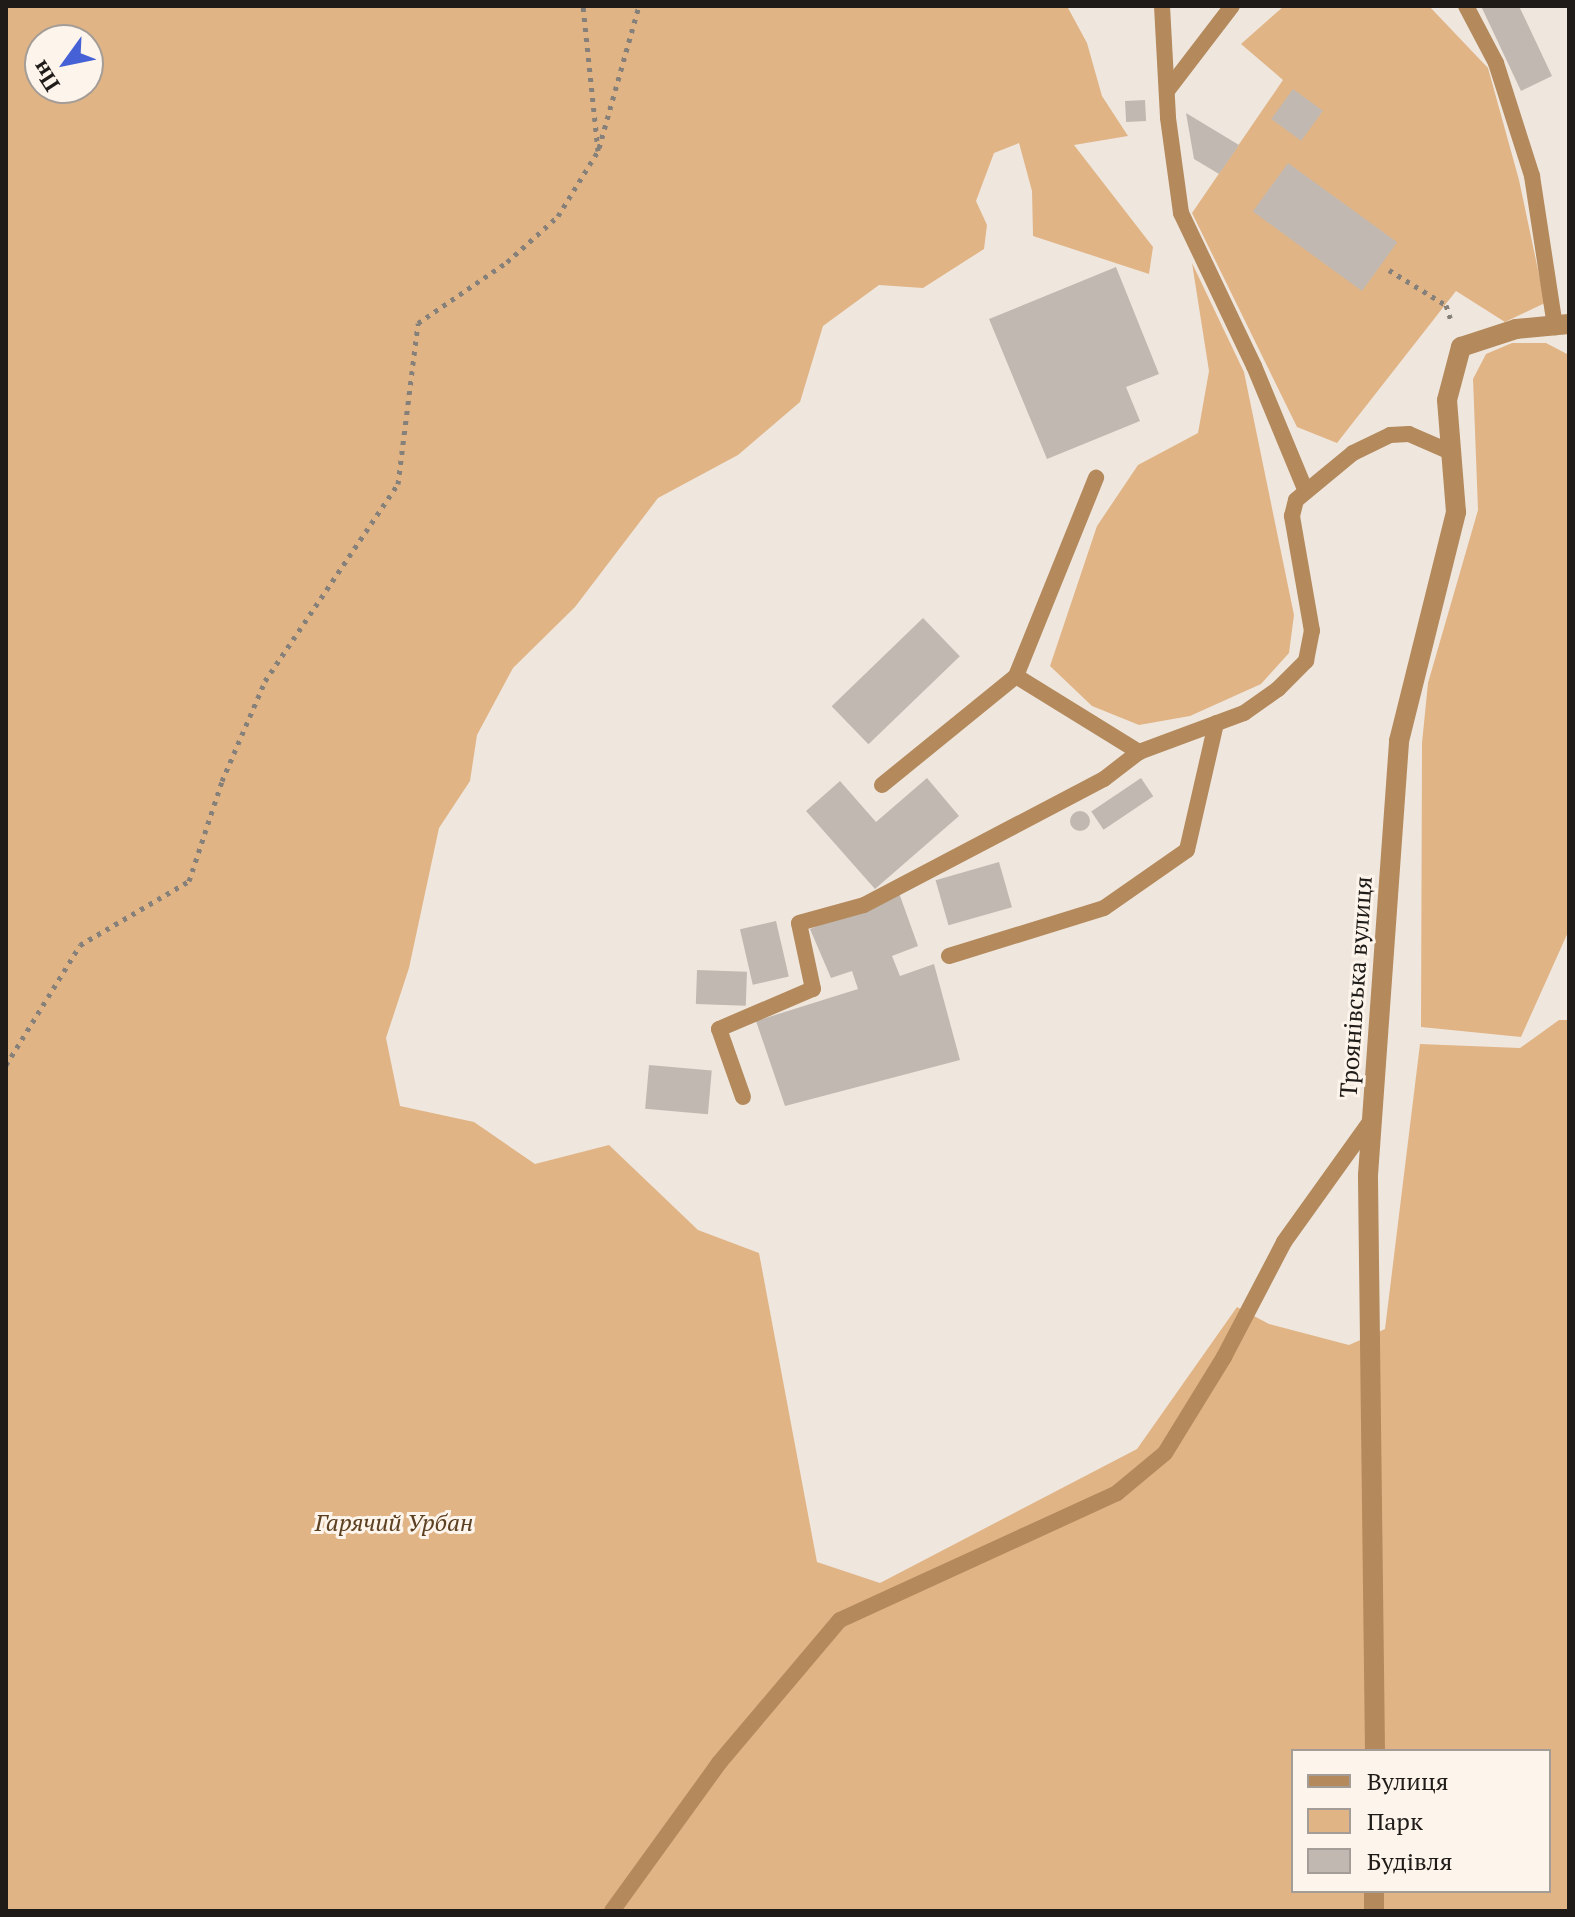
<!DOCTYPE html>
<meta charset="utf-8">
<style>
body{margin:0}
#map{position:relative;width:1575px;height:1917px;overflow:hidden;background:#efe7de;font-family:"PT Serif",serif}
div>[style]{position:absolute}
.green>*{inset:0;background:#e1b486}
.building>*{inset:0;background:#c1b9b1;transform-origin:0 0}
.round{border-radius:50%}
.path>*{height:5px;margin-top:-2.5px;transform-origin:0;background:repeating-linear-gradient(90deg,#85807a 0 4px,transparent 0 10px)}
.lane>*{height:16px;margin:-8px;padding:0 8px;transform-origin:8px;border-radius:8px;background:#b4895c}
.street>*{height:20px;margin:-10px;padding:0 10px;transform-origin:10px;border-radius:10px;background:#b4895c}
span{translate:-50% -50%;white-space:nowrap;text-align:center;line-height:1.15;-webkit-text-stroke:6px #fdf4eb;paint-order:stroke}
.street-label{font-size:24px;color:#1e1b18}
.park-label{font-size:24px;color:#5c4021;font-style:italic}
.frame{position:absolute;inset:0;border:8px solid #1e1b18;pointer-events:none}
.legend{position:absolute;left:1291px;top:1749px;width:260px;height:144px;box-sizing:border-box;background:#fdf4eb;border:2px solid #a49d97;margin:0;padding:10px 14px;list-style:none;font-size:24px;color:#1e1b18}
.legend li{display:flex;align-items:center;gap:16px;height:40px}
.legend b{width:40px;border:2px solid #a49d97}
.north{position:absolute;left:24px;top:24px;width:80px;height:80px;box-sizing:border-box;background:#fdf4eb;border:2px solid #a49d97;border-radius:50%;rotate:237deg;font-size:22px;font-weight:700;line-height:32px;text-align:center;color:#1e1b18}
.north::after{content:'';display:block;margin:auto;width:28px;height:36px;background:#4561d5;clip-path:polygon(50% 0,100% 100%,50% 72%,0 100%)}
</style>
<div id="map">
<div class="green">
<div style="clip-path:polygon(evenodd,6px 6px,1067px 6px,1087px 43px,1102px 96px,1128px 136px,1074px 145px,1153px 247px,1149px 274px,1033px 236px,1032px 191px,1019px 143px,994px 153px,976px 201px,987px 225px,984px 249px,923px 288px,879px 285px,823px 326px,800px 402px,738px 455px,658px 498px,575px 607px,513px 668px,477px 735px,470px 781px,439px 828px,409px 968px,386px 1038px,400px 1106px,474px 1122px,535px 1164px,609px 1145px,698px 1230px,759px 1253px,817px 1562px,880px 1583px,1137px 1449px,1237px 1307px,1269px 1324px,1349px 1345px,1385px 1329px,1420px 1044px,1520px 1048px,1559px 1020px,1569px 1020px,1569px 1911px,6px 1911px,6px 6px,40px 40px,88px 40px,88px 88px,40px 88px,40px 40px,6px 6px,1293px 1751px,1549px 1751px,1549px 1891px,1293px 1891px,1293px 1751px)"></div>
<div style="clip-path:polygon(1284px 6px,1429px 6px,1488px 68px,1519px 180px,1545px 303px,1505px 322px,1456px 291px,1337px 443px,1297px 427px,1192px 213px,1283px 80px,1241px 44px)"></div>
<div style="clip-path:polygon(1192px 263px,1244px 372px,1294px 615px,1289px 653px,1261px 684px,1190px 716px,1139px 725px,1092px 706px,1050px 666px,1097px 526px,1138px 465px,1198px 433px,1209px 371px)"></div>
<div style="clip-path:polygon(1512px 343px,1546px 343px,1569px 355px,1569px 930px,1521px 1037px,1421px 1027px,1422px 743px,1428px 683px,1478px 510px,1473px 379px,1486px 354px)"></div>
</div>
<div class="building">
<div style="clip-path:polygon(1481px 6px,1519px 6px,1552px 76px,1521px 91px)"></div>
<div style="left:1293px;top:89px;width:37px;height:37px;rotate:36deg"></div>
<div style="left:1145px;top:100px;width:21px;height:20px;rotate:87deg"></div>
<div style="clip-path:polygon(1186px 113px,1239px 145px,1219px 174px,1194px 159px)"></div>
<div style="left:1288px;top:163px;width:135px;height:60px;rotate:36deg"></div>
<div style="clip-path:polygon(1116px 267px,1159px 374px,1126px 387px,1140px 421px,1047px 459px,989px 319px)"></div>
<div style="left:923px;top:618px;width:53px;height:127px;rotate:46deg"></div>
<div style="clip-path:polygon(927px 778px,959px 816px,875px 889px,806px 811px,840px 781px,876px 822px)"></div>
<div style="left:1141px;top:778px;width:22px;height:60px;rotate:56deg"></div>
<div class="round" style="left:1070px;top:811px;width:20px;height:20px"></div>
<div style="left:999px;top:862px;width:47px;height:66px;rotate:74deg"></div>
<div style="clip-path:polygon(899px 893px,918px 946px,892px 956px,900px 976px,934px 964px,960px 1060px,785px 1106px,756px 1021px,858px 989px,852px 971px,831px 978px,810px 929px)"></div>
<div style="left:776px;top:921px;width:57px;height:37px;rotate:77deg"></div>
<div style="left:697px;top:970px;width:50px;height:34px;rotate:2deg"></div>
<div style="left:649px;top:1065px;width:63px;height:44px;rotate:5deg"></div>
</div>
<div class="path">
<div style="left:599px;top:148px;width:148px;rotate:-74.3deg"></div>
<div style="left:1389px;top:270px;width:67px;rotate:31.6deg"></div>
<div style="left:1446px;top:305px;width:16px;rotate:72deg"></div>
<div style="left:6px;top:1065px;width:141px;rotate:-58.3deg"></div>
<div style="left:80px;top:945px;width:126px;rotate:-30.4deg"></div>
<div style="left:189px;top:881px;width:105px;rotate:-71.7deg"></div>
<div style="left:222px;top:781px;width:109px;rotate:-66.7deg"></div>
<div style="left:265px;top:681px;width:238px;rotate:-56deg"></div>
<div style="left:398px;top:484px;width:162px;rotate:-82.9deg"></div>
<div style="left:418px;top:323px;width:108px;rotate:-34.4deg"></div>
<div style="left:507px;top:262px;width:69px;rotate:-42deg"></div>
<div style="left:558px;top:216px;width:76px;rotate:-58.4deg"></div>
<div style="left:598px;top:151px;width:146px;rotate:-95.9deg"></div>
</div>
<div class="lane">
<div style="left:1162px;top:6px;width:112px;rotate:86.9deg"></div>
<div style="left:1168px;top:118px;width:96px;rotate:82.2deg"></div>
<div style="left:1181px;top:213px;width:170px;rotate:64.5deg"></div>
<div style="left:1254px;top:366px;width:133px;rotate:67.5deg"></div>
<div style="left:1466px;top:6px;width:64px;rotate:62.2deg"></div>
<div style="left:1496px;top:63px;width:119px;rotate:72.3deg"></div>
<div style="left:1532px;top:176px;width:153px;rotate:81.3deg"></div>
<div style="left:1167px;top:91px;width:107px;rotate:-52.6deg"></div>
<div style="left:1016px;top:676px;width:214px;rotate:-68deg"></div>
<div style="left:882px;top:785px;width:173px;rotate:-39.1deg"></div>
<div style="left:1016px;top:676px;width:145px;rotate:31.7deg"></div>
<div style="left:949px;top:956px;width:162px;rotate:-17.2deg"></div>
<div style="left:1104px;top:908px;width:101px;rotate:-34.9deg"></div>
<div style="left:1187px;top:850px;width:130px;rotate:-77.1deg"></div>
<div style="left:743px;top:1097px;width:72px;rotate:-109.4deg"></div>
<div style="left:719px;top:1029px;width:102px;rotate:-23.1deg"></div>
<div style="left:813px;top:989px;width:67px;rotate:-102deg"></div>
<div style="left:799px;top:923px;width:67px;rotate:-15.5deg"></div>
<div style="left:864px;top:905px;width:271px;rotate:-27.7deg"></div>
<div style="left:1104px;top:779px;width:44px;rotate:-37.6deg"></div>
<div style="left:1139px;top:752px;width:112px;rotate:-20.4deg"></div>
<div style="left:1244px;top:713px;width:42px;rotate:-35.2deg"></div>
<div style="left:1278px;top:689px;width:40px;rotate:-45deg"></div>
<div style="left:1306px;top:661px;width:31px;rotate:-79deg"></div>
<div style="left:1312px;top:631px;width:117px;rotate:-99.9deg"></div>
<div style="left:1292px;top:516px;width:16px;rotate:-76deg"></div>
<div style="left:1296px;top:500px;width:74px;rotate:-39.5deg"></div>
<div style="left:1353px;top:453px;width:41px;rotate:-25.9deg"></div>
<div style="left:1390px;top:435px;width:19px;rotate:-3deg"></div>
<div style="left:1409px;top:434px;width:48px;rotate:23.4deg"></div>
<div style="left:612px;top:1911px;width:183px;rotate:-54.1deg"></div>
<div style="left:719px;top:1763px;width:187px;rotate:-49.8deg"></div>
<div style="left:840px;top:1620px;width:305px;rotate:-24.6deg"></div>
<div style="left:1117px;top:1493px;width:62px;rotate:-39.8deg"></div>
<div style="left:1165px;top:1453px;width:113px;rotate:-58.4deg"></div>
<div style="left:1224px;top:1357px;width:130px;rotate:-62.4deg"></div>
<div style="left:1284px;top:1242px;width:151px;rotate:-54.4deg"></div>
</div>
<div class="street">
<div style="left:1375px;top:1751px;width:576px;rotate:-90.7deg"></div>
<div style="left:1368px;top:1175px;width:435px;rotate:-85.9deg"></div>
<div style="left:1399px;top:741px;width:236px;rotate:-76deg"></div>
<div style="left:1456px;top:512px;width:112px;rotate:-94.6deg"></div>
<div style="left:1447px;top:400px;width:55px;rotate:-75.2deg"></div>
<div style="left:1461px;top:347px;width:58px;rotate:-18.1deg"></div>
<div style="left:1516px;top:329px;width:53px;rotate:-5.4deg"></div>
<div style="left:1374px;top:1911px;width:20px;rotate:-90deg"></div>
</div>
<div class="street-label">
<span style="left:1356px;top:987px;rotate:-86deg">Троянівська вулиця</span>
</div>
<div class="park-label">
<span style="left:394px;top:1523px">Гарячий Урбан</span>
</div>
<div class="frame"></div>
<ul class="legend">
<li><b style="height:10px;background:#b4895c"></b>Вулиця</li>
<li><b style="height:22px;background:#e1b486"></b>Парк</li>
<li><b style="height:22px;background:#c1b9b1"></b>Будівля</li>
</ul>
<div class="north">Пн</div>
</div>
